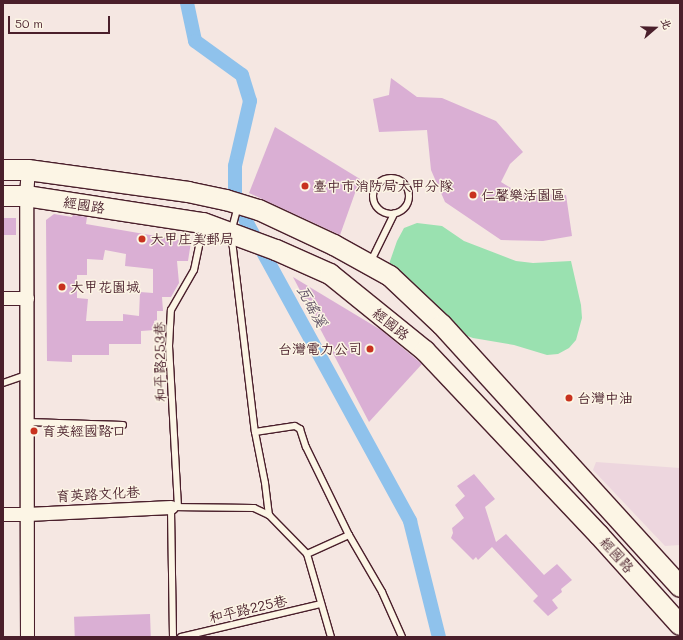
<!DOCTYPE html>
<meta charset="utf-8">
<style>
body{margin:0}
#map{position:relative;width:683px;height:640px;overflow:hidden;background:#f5e7e2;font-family:Mali,"LXGW WenKai TC",sans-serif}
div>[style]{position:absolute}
.built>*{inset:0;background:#edd6de}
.green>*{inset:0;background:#9ae1b0}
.canal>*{height:14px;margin:-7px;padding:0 7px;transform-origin:7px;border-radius:7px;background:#8fc2ec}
.building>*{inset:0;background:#daafd4;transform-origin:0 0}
.roads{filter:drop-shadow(1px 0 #4a1f2b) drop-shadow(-1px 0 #4a1f2b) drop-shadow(0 1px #4a1f2b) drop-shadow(0 -1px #4a1f2b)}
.service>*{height:6px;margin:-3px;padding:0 3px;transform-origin:3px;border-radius:3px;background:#fcf5e5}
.service>.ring{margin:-3px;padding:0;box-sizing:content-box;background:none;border:6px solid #fcf5e5;border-radius:50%}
.minor>*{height:13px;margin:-6.5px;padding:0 6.5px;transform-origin:6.5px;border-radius:6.5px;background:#fcf5e5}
.primary>*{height:20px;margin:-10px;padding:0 10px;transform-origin:10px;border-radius:10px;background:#fcf5e5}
.dots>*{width:11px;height:11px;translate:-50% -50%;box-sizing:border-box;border:2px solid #fcf5e5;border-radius:50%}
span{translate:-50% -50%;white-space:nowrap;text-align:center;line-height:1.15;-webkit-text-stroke:3px #fcf5e5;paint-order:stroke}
.poi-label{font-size:14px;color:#4a1f2b}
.left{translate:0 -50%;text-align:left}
.right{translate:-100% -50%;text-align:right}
.street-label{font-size:14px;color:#4a1f2b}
.water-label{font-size:15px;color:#5f5065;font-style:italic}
.frame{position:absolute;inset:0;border:4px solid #4a1f2b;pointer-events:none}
.north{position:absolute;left:635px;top:8px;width:40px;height:40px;-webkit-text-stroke:3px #fcf5e5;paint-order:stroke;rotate:70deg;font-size:11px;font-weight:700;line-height:16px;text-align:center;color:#4a1f2b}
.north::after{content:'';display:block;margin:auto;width:14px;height:18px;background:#4a1f2b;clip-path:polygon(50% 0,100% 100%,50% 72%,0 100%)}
.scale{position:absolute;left:8px;top:16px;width:102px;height:18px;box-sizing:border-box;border:2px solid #4a1f2b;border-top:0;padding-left:5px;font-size:12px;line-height:14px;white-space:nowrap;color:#4a1f2b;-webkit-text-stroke:3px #fcf5e5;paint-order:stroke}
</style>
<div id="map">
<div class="built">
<div style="clip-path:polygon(596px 462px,680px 468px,680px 545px,665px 546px,593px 470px)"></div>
</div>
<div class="green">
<div style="clip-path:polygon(417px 223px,442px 226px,464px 241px,516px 261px,533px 263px,571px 261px,581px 305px,582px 318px,576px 340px,569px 348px,558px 354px,547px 355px,514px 345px,473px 338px,459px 333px,391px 272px,389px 264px,397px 241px,404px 228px)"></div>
</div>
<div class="canal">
<div style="left:187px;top:3px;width:39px;rotate:78deg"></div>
<div style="left:195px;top:41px;width:58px;rotate:35.9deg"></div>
<div style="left:242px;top:75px;width:27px;rotate:73deg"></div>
<div style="left:250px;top:101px;width:67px;rotate:103deg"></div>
<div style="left:235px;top:166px;width:35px;rotate:90deg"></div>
<div style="left:235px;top:201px;width:365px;rotate:61.3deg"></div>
<div style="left:410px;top:521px;width:120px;rotate:76deg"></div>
</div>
<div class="building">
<div style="clip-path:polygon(391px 78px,417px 97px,442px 98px,496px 121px,523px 152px,510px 164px,501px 182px,519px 193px,566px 195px,572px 236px,543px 241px,501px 240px,445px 202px,431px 170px,427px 130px,379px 132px,373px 99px,389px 95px)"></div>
<div style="clip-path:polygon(275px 127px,360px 179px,340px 235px,249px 193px)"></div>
<div style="clip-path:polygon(evenodd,54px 214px,72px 217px,73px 215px,87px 217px,86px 224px,191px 242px,188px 261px,177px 261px,179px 283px,171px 297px,162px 297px,163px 311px,157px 311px,157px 320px,154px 321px,155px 330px,141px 331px,141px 344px,109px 344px,109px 355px,72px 355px,72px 362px,47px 361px,46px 220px,54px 214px,105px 250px,126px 254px,125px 266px,153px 269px,153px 293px,140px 292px,139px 316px,123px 314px,123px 321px,86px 321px,88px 299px,77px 298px,77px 275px,87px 275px,87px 259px,103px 260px,105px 250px)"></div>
<div style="left:3px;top:218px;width:13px;height:17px"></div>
<div style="clip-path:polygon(293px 277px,381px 330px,422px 364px,369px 422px)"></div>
<div style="clip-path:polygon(474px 474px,495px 499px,485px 507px,496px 542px,506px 534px,544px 575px,557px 564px,572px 580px,561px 589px,562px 592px,552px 600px,558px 608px,548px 616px,533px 601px,538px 596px,492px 547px,478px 560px,476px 557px,473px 560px,451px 538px,453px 533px,452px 528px,464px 518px,455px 505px,465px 496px,457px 486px)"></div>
<div style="left:150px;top:614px;width:23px;height:76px;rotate:88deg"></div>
</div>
<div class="roads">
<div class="service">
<div class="ring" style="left:373px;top:178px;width:30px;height:30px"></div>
<div style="left:238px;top:206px;width:27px;rotate:105deg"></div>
<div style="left:231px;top:232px;width:201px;rotate:83.2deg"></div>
<div style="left:255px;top:432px;width:52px;rotate:78.9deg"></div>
<div style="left:265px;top:483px;width:32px;rotate:83deg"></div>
<div style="left:370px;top:263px;width:55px;rotate:-63.9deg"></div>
<div style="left:3px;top:383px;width:24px;rotate:-19deg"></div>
<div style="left:27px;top:422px;width:96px;rotate:1.8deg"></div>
<div style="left:255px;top:432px;width:40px;rotate:-8.5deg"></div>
<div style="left:295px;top:426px;width:6px;rotate:31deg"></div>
<div style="left:300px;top:429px;width:19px;rotate:72deg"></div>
<div style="left:306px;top:447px;width:98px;rotate:64deg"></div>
<div style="left:349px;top:535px;width:66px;rotate:59.9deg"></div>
<div style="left:382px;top:592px;width:49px;rotate:66deg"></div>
<div style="left:178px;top:507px;width:161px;rotate:-93.2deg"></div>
<div style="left:169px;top:346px;width:36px;rotate:-87deg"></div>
<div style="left:171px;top:310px;width:46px;rotate:-60.1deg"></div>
<div style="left:194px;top:270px;width:44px;rotate:-78.2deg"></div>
<div style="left:307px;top:554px;width:46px;rotate:-24.3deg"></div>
<div style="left:173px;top:637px;width:130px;rotate:-90.9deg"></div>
<div style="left:171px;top:507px;width:83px;rotate:0.7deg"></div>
<div style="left:254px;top:508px;width:17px;rotate:25deg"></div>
<div style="left:269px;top:515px;width:54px;rotate:45.7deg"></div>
<div style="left:307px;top:554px;width:86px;rotate:73.9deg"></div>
<div style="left:181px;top:637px;width:144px;rotate:-13.3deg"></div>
</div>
<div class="minor">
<div style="left:3px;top:298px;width:24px"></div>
<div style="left:3px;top:514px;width:24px"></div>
<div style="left:27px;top:514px;width:144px;rotate:-2.8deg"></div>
<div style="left:27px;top:637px;width:441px;rotate:-90.1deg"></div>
<div style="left:26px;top:196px;width:26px;rotate:-86deg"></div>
</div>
<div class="primary">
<div style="left:3px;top:170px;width:25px"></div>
<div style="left:28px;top:170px;width:162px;rotate:7.8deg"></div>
<div style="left:188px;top:192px;width:39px;rotate:12deg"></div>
<div style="left:226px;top:200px;width:34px;rotate:17deg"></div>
<div style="left:259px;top:210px;width:83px;rotate:25deg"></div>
<div style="left:334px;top:245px;width:64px;rotate:29deg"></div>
<div style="left:390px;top:276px;width:71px;rotate:43.3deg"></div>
<div style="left:442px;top:325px;width:354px;rotate:47.7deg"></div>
<div style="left:3px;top:196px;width:23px"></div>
<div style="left:26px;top:196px;width:179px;rotate:8.7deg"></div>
<div style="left:203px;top:223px;width:78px;rotate:20.3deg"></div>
<div style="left:276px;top:250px;width:59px;rotate:24deg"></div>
<div style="left:330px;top:274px;width:122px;rotate:39deg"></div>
<div style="left:425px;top:351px;width:253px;rotate:46.6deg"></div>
<div style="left:599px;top:535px;width:121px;rotate:48deg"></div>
</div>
</div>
<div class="dots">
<div style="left:305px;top:186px;background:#c8321e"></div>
<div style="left:473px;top:195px;background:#c8321e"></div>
<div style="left:142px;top:239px;background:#c8321e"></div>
<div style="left:62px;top:287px;background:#c8321e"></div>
<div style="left:370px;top:349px;background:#c8321e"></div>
<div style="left:569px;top:398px;background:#c8321e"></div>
<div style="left:34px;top:431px;background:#c8321e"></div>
</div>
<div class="poi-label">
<span class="left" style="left:313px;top:186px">臺中市消防局大甲分隊</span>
<span class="left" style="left:481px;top:195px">仁馨樂活園區</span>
<span class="left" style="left:150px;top:239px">大甲庄美郵局</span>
<span class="left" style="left:70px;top:287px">大甲花園城</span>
<span class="right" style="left:362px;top:349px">台灣電力公司</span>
<span class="left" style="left:577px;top:398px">台灣中油</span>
<span class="left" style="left:42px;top:431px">育英經國路口</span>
</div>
<div class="street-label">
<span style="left:84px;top:205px;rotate:9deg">經國路</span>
<span style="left:391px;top:324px;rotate:39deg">經國路</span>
<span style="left:160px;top:362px;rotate:-91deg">和平路253巷</span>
<span style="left:98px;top:494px;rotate:-3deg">育英路文化巷</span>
<span style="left:617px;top:555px;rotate:48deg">經國路</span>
<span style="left:248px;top:609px;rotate:-13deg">和平路225巷</span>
</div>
<div class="water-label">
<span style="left:312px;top:306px;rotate:61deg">瓦磘溪</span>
</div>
<div class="frame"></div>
<div class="north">北</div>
<div class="scale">50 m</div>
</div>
